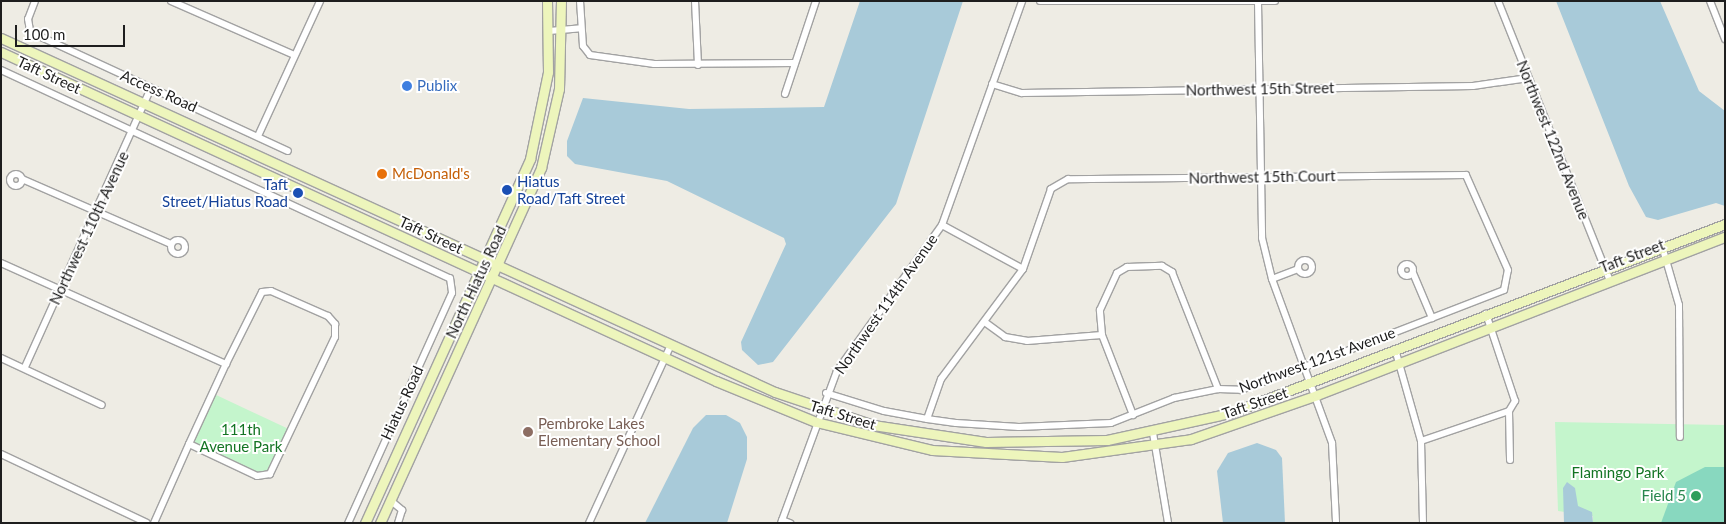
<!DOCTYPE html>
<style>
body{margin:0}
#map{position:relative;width:1726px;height:524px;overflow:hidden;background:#eeece4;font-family:Lato,sans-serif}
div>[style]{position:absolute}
.park>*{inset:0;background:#c4f5cc}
.pitch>*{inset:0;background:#88d8bf}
.water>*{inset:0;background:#a8cad9}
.roads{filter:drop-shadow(1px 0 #a2a2a2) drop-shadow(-1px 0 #a2a2a2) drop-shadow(0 1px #a2a2a2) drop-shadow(0 -1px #a2a2a2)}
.street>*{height:6px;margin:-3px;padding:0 3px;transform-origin:3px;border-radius:3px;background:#fff}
.street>.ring{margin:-3px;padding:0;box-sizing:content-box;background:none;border:6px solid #fff;border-radius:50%}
.secondary>*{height:9px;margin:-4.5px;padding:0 4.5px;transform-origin:4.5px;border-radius:4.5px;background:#edf5bc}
.dots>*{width:14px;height:14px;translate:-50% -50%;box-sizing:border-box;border:2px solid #fff;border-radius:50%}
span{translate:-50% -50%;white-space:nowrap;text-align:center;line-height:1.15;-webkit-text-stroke:4px #fff;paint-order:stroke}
.street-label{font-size:15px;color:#1e1e1e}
.shop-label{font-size:15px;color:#366cbe}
.left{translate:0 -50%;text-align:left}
.food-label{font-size:15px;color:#c56008}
.transit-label{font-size:15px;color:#164399}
.right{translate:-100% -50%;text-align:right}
.education-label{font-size:15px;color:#785e54}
.park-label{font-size:15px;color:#137423}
.leisure-label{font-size:15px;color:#27864d}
.frame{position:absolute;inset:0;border:2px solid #1e1e1e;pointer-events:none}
.scale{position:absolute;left:15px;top:25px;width:110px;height:22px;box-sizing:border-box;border:2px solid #1e1e1e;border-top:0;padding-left:6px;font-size:15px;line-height:18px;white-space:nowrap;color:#1e1e1e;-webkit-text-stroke:4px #fff;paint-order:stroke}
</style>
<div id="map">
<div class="park">
<div style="clip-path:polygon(212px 393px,293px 431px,275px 469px,257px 476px,189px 444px)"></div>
<div style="clip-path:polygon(1555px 422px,1725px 425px,1725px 523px,1593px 523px,1593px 516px,1558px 511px)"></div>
</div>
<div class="pitch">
<div style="clip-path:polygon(1705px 467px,1725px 467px,1725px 523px,1661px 523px,1676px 482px)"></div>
</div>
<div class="water">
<div style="clip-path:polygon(860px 1px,963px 1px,896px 204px,773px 362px,758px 365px,742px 350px,741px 342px,786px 244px,784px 238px,667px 181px,575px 164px,567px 156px,567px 141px,583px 98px,689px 109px,824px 107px)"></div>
<div style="clip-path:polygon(1556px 1px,1660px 1px,1699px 91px,1725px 111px,1725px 206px,1716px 203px,1658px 220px,1646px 217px,1629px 186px)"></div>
<div style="clip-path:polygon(706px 415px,726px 415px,740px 423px,747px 437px,747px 459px,727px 523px,645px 523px,693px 428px)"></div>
<div style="clip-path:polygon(1257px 443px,1276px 450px,1282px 458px,1285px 523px,1223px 523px,1217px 471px,1228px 453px)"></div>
<div style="clip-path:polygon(1567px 482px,1575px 488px,1578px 506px,1592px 512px,1593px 523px,1564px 523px,1563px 488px)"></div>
</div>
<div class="roads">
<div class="street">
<div style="left:35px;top:1px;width:19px;rotate:111deg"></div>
<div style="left:28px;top:19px;width:11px;rotate:80deg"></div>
<div style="left:30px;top:30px;width:11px;rotate:34deg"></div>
<div style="left:39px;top:36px;width:274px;rotate:24.8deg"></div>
<div style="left:171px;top:1px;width:134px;rotate:23.7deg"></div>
<div style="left:580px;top:1px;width:45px;rotate:86.2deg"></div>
<div style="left:583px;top:46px;width:11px;rotate:52deg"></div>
<div style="left:590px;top:55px;width:65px;rotate:8deg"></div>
<div style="left:654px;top:64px;width:141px;rotate:-0.4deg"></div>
<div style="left:695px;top:1px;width:64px;rotate:87.3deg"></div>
<div style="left:1040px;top:1px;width:235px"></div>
<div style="left:1498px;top:1px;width:299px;rotate:68.2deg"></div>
<div style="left:1710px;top:1px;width:41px;rotate:68.5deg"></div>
<div style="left:1258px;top:2px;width:236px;rotate:89deg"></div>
<div style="left:1262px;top:238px;width:42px;rotate:76.3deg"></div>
<div style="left:1272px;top:279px;width:175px;rotate:69.9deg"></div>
<div style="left:1332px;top:443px;width:80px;rotate:87.1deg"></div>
<div style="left:549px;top:31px;width:32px;rotate:-5deg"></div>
<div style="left:1px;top:70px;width:495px;rotate:24.9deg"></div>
<div style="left:450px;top:278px;width:15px;rotate:82deg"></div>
<div style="left:452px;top:293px;width:252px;rotate:114.3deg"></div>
<div style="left:992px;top:84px;width:31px;rotate:17deg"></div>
<div style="left:1022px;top:93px;width:451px;rotate:-0.9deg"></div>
<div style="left:1473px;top:86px;width:56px;rotate:-8.3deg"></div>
<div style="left:785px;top:94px;width:98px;rotate:-71.6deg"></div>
<div style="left:258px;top:136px;width:149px;rotate:-65.3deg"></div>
<div class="ring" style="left:10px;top:174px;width:6px;height:6px"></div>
<div style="left:22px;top:179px;width:163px;rotate:23.6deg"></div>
<div style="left:942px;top:225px;width:92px;rotate:28.5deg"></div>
<div class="ring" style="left:171px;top:240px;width:8px;height:8px"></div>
<div style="left:1662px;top:246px;width:61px;rotate:73.9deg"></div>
<div style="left:1679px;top:305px;width:132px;rotate:89.6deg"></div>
<div class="ring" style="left:1298px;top:260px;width:8px;height:8px"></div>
<div style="left:1px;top:263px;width:247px;rotate:24.2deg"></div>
<div class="ring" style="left:1401px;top:264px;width:6px;height:6px"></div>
<div style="left:1413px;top:273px;width:49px;rotate:67.1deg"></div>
<div style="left:1272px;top:279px;width:28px;rotate:-21deg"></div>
<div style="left:986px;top:323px;width:24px;rotate:36deg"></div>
<div style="left:1005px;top:337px;width:22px;rotate:10deg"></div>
<div style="left:1027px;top:341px;width:75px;rotate:-4.6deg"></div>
<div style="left:1102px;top:335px;width:25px;rotate:-95deg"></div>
<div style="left:1100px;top:310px;width:41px;rotate:-65.3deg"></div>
<div style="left:1117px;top:273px;width:12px;rotate:-31deg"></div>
<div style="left:1127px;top:267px;width:35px;rotate:-2deg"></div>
<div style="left:1162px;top:266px;width:12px;rotate:31deg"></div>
<div style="left:1172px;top:272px;width:126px;rotate:68.5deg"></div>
<div style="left:1102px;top:335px;width:86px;rotate:68.8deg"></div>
<div style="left:1395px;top:349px;width:96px;rotate:74.2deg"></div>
<div style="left:1421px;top:441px;width:82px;rotate:88.6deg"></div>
<div style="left:1px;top:358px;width:111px;rotate:25deg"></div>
<div style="left:25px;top:367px;width:306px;rotate:-65.7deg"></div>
<div style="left:826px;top:393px;width:61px;rotate:17.2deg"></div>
<div style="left:884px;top:411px;width:44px;rotate:10.5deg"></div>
<div style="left:927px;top:419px;width:29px;rotate:8deg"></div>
<div style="left:956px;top:423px;width:63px;rotate:3.6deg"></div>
<div style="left:1019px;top:427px;width:92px;rotate:-2.5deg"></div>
<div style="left:1111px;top:423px;width:68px;rotate:-21.6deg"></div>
<div style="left:1174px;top:398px;width:45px;rotate:-11.6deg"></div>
<div style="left:1218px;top:389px;width:23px;rotate:2deg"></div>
<div style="left:1241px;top:390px;width:90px;rotate:-20deg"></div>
<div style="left:1326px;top:359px;width:191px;rotate:-21.2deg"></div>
<div style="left:1504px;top:290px;width:20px;rotate:-79deg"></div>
<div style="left:1508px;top:270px;width:104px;rotate:-113.9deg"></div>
<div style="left:1466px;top:175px;width:398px;rotate:179.4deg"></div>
<div style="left:1068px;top:179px;width:20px;rotate:150deg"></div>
<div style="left:1051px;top:189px;width:85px;rotate:109.3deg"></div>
<div style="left:1023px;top:269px;width:137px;rotate:126.7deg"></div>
<div style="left:941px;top:379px;width:42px;rotate:109.3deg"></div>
<div style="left:1509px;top:411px;width:49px;rotate:88.8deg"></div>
<div style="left:1153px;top:433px;width:91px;rotate:80.5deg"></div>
<div style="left:1421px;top:441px;width:93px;rotate:-18.8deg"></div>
<div style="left:1509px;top:411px;width:12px;rotate:-59deg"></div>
<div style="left:1515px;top:401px;width:92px;rotate:-108.4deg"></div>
<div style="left:1px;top:454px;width:161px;rotate:25.3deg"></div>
<div style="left:390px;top:500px;width:16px;rotate:40deg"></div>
<div style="left:402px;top:510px;width:14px;rotate:107deg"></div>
<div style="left:782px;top:520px;width:9px;rotate:21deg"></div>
<div style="left:154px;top:523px;width:86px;rotate:-66.1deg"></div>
<div style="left:189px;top:444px;width:88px;rotate:-65.2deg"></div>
<div style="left:226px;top:364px;width:80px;rotate:-63.4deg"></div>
<div style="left:262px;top:292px;width:9px;rotate:-6deg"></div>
<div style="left:271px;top:291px;width:62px;rotate:23.7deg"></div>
<div style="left:328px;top:316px;width:11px;rotate:49deg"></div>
<div style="left:335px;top:324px;width:13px;rotate:90deg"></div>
<div style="left:335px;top:337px;width:152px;rotate:115.4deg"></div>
<div style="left:270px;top:474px;width:13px;rotate:171deg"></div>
<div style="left:257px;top:476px;width:75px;rotate:-154.8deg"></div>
<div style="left:589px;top:523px;width:196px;rotate:-65.3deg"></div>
<div style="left:781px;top:523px;width:162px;rotate:-69.8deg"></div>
<div style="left:837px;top:371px;width:180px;rotate:-54.3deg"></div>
<div style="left:942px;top:225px;width:238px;rotate:-70.3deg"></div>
</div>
<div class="secondary">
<div style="left:1px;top:38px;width:851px;rotate:24.58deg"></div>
<div style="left:775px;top:392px;width:103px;rotate:18.6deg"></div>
<div style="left:873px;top:425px;width:114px;rotate:8.6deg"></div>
<div style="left:986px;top:442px;width:121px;rotate:-0.9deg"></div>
<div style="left:1107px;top:440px;width:126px;rotate:-12.4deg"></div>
<div style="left:1230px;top:413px;width:530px;rotate:-20.9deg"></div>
<div style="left:1px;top:52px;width:787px;rotate:24.71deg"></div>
<div style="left:716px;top:381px;width:108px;rotate:22.3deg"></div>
<div style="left:816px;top:422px;width:119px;rotate:13.6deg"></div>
<div style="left:932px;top:450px;width:130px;rotate:3.1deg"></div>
<div style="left:1062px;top:457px;width:130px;rotate:-7.9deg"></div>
<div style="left:1191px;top:439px;width:133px;rotate:-19.2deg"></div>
<div style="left:1317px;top:395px;width:438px;rotate:-21.2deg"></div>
<div style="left:365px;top:523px;width:400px;rotate:-65.6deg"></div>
<div style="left:530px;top:159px;width:89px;rotate:-78.3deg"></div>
<div style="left:548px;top:72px;width:71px;rotate:-90.8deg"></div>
<div style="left:380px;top:523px;width:390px;rotate:-65.6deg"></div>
<div style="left:541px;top:168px;width:81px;rotate:-77.2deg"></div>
<div style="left:559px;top:89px;width:88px;rotate:-88.7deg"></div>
</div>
</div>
<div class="dots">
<div style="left:407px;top:86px;background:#3f7fe0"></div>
<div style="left:382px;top:174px;background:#e8710a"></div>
<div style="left:507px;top:190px;background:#1a4fb4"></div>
<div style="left:298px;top:193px;background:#1a4fb4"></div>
<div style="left:528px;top:432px;background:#8d6e63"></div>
<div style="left:1696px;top:496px;background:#2e9e5b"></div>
</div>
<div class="street-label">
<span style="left:49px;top:75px;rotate:25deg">Taft Street</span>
<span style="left:1260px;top:89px;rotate:-1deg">Northwest 15th Street</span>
<span style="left:159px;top:91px;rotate:24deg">Access Road</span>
<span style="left:1553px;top:140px;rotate:68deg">Northwest 122nd Avenue</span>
<span style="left:1262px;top:177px;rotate:-1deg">Northwest 15th Court</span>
<span style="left:89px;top:228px;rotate:-65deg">Northwest 110th Avenue</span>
<span style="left:431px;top:235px;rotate:25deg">Taft Street</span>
<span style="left:1632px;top:256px;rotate:-21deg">Taft Street</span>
<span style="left:476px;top:282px;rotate:-65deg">North Hiatus Road</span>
<span style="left:886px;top:304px;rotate:-55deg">Northwest 114th Avenue</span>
<span style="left:1317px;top:360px;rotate:-20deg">Northwest 121st Avenue</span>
<span style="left:402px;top:403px;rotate:-65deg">Hiatus Road</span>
<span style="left:1255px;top:403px;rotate:-19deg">Taft Street</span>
<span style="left:843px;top:415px;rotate:17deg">Taft Street</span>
</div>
<div class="shop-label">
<span class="left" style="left:417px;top:86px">Publix</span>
</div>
<div class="food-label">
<span class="left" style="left:392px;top:174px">McDonald's</span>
</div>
<div class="transit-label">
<span class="left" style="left:517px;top:190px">Hiatus<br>Road/Taft Street</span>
<span class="right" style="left:288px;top:193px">Taft<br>Street/Hiatus Road</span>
</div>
<div class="education-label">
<span class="left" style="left:538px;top:432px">Pembroke Lakes<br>Elementary School</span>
</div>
<div class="park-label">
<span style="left:241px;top:438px">111th<br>Avenue Park</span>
<span style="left:1618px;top:473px">Flamingo Park</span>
</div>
<div class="leisure-label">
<span class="right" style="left:1686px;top:496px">Field 5</span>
</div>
<div class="frame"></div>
<div class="scale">100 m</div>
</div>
